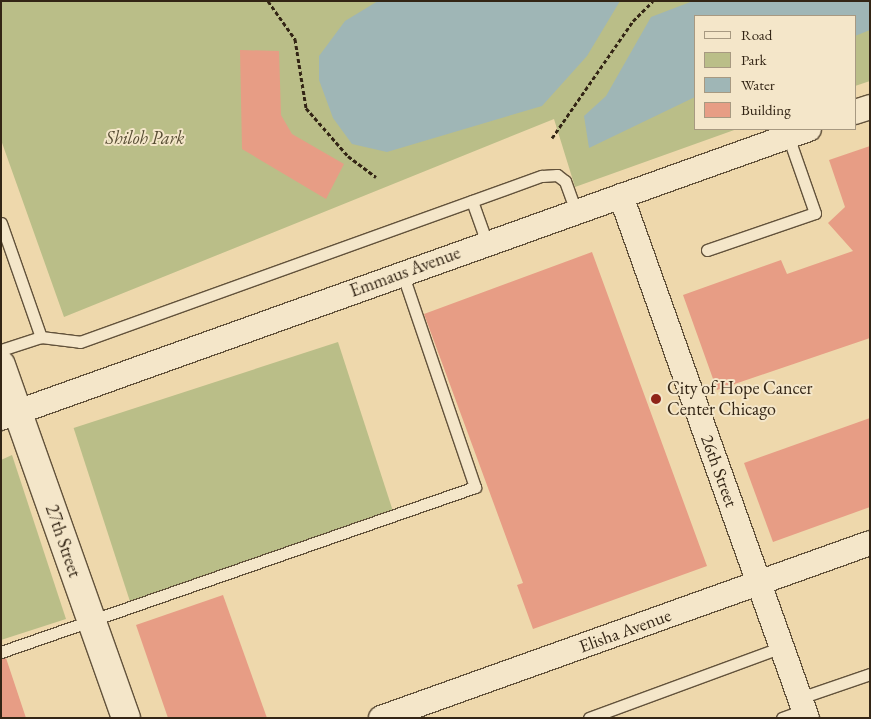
<!DOCTYPE html>
<style>
body{margin:0}
#map{position:relative;width:871px;height:719px;overflow:hidden;background:#eed8ac;font-family:"EB Garamond",serif}
div>[style]{position:absolute}
.green>*{inset:0;background:#babe88;transform-origin:0 0}
.water>*{inset:0;background:#9fb6b6}
.building>*{inset:0;background:#e79d85}
.path>*{height:3px;margin-top:-1.5px;transform-origin:0;background:repeating-linear-gradient(90deg,#332515 0 4px,transparent 0 6.5px)}
.roads{filter:drop-shadow(1px 0 #62523b) drop-shadow(-1px 0 #62523b) drop-shadow(0 1px #62523b) drop-shadow(0 -1px #62523b)}
.service>*{height:11px;margin:-5.5px;padding:0 5.5px;transform-origin:5.5px;border-radius:5.5px;background:#f4e6c9}
.minor>*{height:24px;margin:-12px;padding:0 12px;transform-origin:12px;border-radius:12px;background:#f4e6c9}
.tertiary>*{height:28px;margin:-14px;padding:0 14px;transform-origin:14px;border-radius:14px;background:#f4e6c9}
.dots>*{width:14px;height:14px;translate:-50% -50%;box-sizing:border-box;border:2px solid #f4e6c9;border-radius:50%}
span{translate:-50% -50%;white-space:nowrap;text-align:center;line-height:1.15;-webkit-text-stroke:4px #f4e6c9;paint-order:stroke}
.park-label{font-size:18px;color:#554b32;font-style:italic}
.street-label{font-size:18px;color:#332515}
.poi-label{font-size:18px;color:#332515}
.left{translate:0 -50%;text-align:left}
.frame{position:absolute;inset:0;border:2px solid #332515;pointer-events:none}
.legend{position:absolute;left:694px;top:15px;width:162px;height:115px;box-sizing:border-box;background:#f4e6c9;border:1px solid #a79981;margin:0;padding:6px 9px;list-style:none;font-size:15px;color:#332515}
.legend li{display:flex;align-items:center;gap:10px;height:25px}
.legend b{width:25px;border:1px solid #a79981}
</style>
<div id="map">
<div class="green">
<div style="clip-path:polygon(1px 1px,870px 1px,870px 81px,855px 86px,855px 16px,695px 16px,695px 129px,737px 129px,575px 187px,554px 119px,64px 317px,1px 140px)"></div>
<div style="left:338px;top:342px;width:182px;height:278px;rotate:72deg"></div>
<div style="clip-path:polygon(12px 455px,66px 619px,1px 640px,1px 460px)"></div>
</div>
<div class="water">
<div style="clip-path:polygon(378px 1px,620px 1px,587px 56px,542px 106px,387px 152px,352px 144px,333px 118px,319px 80px,319px 56px,345px 21px)"></div>
<div style="clip-path:polygon(693px 1px,870px 1px,870px 30px,855px 36px,855px 16px,695px 16px,695px 97px,589px 148px,584px 116px,606px 96px,651px 17px)"></div>
</div>
<div class="building">
<div style="clip-path:polygon(240px 50px,279px 51px,281px 115px,292px 134px,344px 164px,326px 199px,242px 149px)"></div>
<div style="clip-path:polygon(870px 146px,870px 338px,717px 390px,683px 295px,781px 260px,787px 274px,853px 251px,828px 223px,845px 207px,829px 160px)"></div>
<div style="clip-path:polygon(592px 252px,707px 566px,533px 629px,517px 585px,523px 583px,424px 314px)"></div>
<div style="clip-path:polygon(870px 418px,870px 507px,773px 542px,744px 463px)"></div>
<div style="clip-path:polygon(223px 595px,267px 718px,168px 718px,136px 625px)"></div>
<div style="clip-path:polygon(6px 658px,26px 718px,1px 718px,1px 659px)"></div>
</div>
<div class="path">
<div style="left:268px;top:1px;width:47px;rotate:54.6deg"></div>
<div style="left:295px;top:39px;width:70px;rotate:80.9deg"></div>
<div style="left:306px;top:108px;width:64px;rotate:48.8deg"></div>
<div style="left:348px;top:156px;width:35px;rotate:37deg"></div>
<div style="left:552px;top:138px;width:142px;rotate:-55.3deg"></div>
<div style="left:633px;top:21px;width:28px;rotate:-45deg"></div>
</div>
<div class="roads">
<div class="service">
<div style="left:472px;top:201px;width:45px;rotate:70.3deg"></div>
<div style="left:1px;top:223px;width:121px;rotate:70.7deg"></div>
<div style="left:707px;top:250px;width:114px;rotate:-18.9deg"></div>
<div style="left:815px;top:213px;width:82px;rotate:-109.3deg"></div>
<div style="left:1px;top:350px;width:42px;rotate:-18deg"></div>
<div style="left:41px;top:337px;width:39px;rotate:7deg"></div>
<div style="left:80px;top:342px;width:491px;rotate:-19.8deg"></div>
<div style="left:542px;top:176px;width:15px;rotate:-4deg"></div>
<div style="left:557px;top:175px;width:10px;rotate:37deg"></div>
<div style="left:565px;top:181px;width:33px;rotate:70deg"></div>
<div style="left:1px;top:652px;width:502px;rotate:-19.19deg"></div>
<div style="left:475px;top:487px;width:226px;rotate:-108.8deg"></div>
<div style="left:800px;top:698px;width:74px;rotate:-18.9deg"></div>
<div style="left:589px;top:718px;width:206px;rotate:-20.2deg"></div>
<div style="left:782px;top:718px;width:23px;rotate:-20deg"></div>
</div>
<div class="minor">
<div style="left:855px;top:112px;width:16px;rotate:-18deg"></div>
<div style="left:621px;top:196px;width:554px;rotate:70.39deg"></div>
<div style="left:1px;top:418px;width:858px;rotate:-19.68deg"></div>
<div style="left:381px;top:718px;width:519px;rotate:-19.69deg"></div>
</div>
<div class="tertiary">
<div style="left:1px;top:365px;width:374px;rotate:70.5deg"></div>
</div>
</div>
<div class="dots">
<div style="left:656px;top:399px;background:#8f2418"></div>
</div>
<div class="park-label">
<span style="left:145px;top:138px">Shiloh Park</span>
</div>
<div class="street-label">
<span style="left:405px;top:272px;rotate:-20deg">Emmaus Avenue</span>
<span style="left:719px;top:471px;rotate:70deg">26th Street</span>
<span style="left:63px;top:541px;rotate:71deg">27th Street</span>
<span style="left:625px;top:631px;rotate:-20deg">Elisha Avenue</span>
</div>
<div class="poi-label">
<span class="left" style="left:667px;top:399px">City of Hope Cancer<br>Center Chicago</span>
</div>
<div class="frame"></div>
<ul class="legend">
<li><b style="height:6px;background:#f4e6c9"></b>Road</li>
<li><b style="height:14px;background:#babe88"></b>Park</li>
<li><b style="height:14px;background:#9fb6b6"></b>Water</li>
<li><b style="height:14px;background:#e79d85"></b>Building</li>
</ul>
</div>
